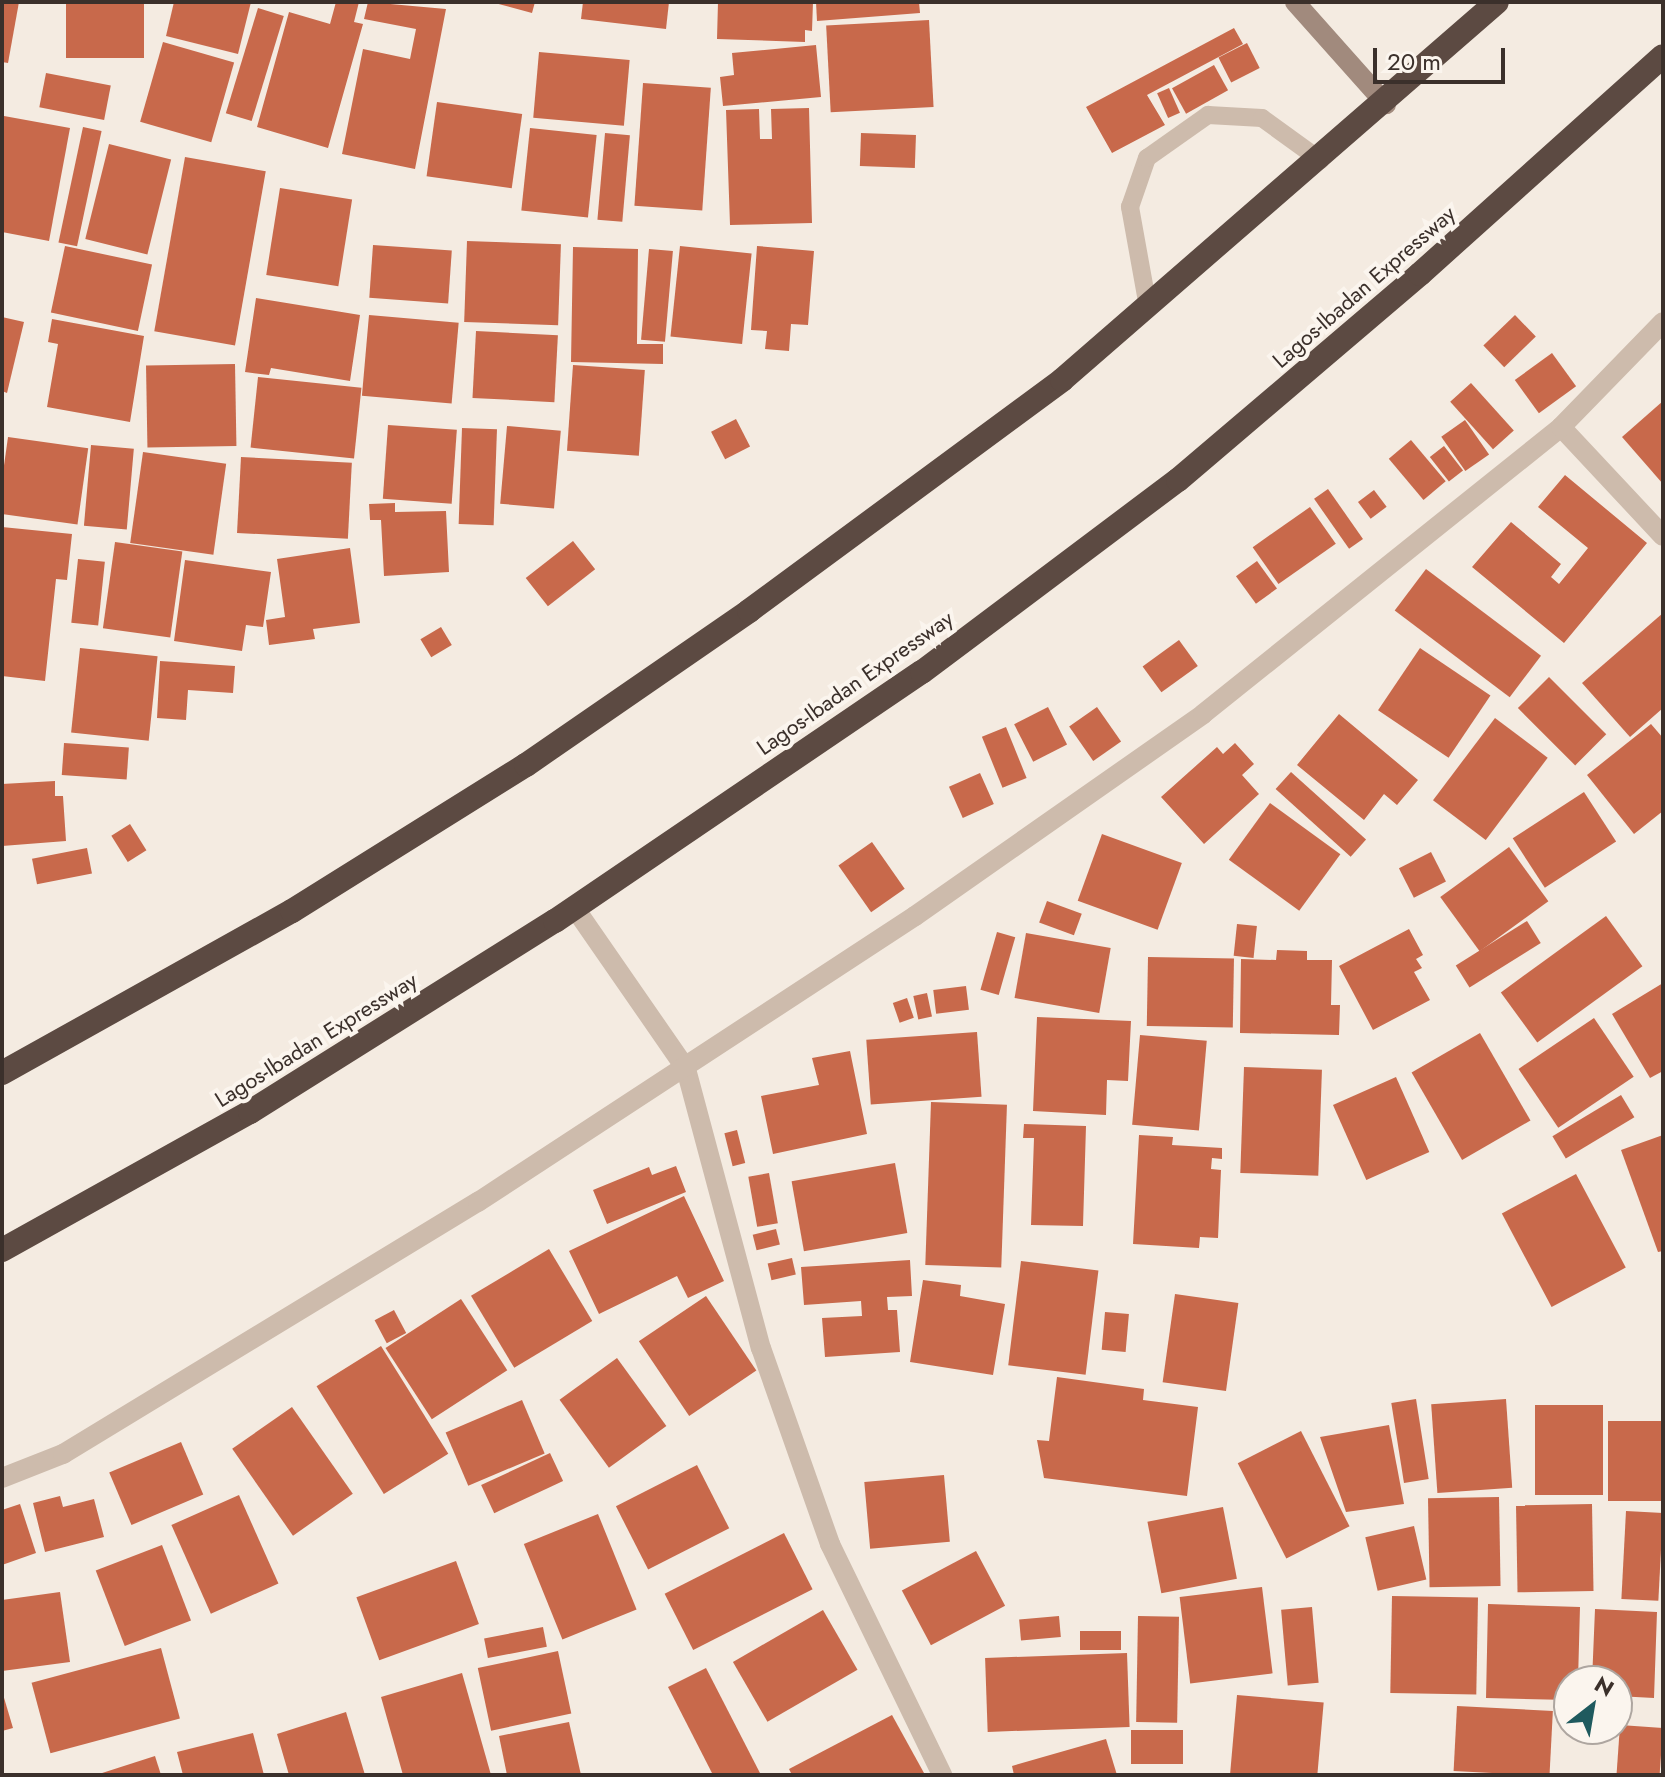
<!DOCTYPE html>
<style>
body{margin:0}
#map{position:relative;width:1665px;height:1777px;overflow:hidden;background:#f4ebe1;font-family:Jost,sans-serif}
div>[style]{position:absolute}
.building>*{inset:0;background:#c8694b;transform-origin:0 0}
.lane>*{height:18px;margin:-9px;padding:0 9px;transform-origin:9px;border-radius:9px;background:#cdbbac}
.street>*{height:20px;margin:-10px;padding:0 10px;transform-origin:10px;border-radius:10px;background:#cdbbac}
.secondary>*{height:20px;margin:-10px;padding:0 10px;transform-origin:10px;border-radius:10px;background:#a18a7d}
.highway>*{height:24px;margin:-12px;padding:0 12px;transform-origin:12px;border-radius:12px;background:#5c4a42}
span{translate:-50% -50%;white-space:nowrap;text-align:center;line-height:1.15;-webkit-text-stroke:8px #fbf5ee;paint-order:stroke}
.street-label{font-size:22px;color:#3b302b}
.frame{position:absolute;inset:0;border:4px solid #3b302b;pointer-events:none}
.north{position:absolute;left:1553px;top:1665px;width:80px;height:80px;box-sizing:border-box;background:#fbf5ee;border:2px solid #aea6a0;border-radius:50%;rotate:31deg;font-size:22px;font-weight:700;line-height:32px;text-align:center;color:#3b302b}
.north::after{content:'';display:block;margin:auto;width:28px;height:36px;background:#1f5a5e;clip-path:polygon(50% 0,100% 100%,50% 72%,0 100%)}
.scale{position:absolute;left:1373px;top:48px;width:132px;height:36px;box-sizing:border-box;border:4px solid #3b302b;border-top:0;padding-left:10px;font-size:24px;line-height:28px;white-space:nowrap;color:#3b302b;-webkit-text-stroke:6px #fbf5ee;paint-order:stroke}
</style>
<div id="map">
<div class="building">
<div style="clip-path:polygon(2px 2px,19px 2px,8px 63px,2px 62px)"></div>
<div style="left:66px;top:2px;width:78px;height:56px"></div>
<div style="clip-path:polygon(174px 2px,251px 2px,238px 54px,166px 36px)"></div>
<div style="clip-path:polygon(336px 2px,359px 2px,354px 22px,363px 24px,328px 148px,257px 127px,289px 12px,330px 24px)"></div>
<div style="clip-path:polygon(368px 2px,446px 9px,415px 169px,342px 154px,363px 49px,410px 59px,416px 29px,364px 19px)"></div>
<div style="clip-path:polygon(491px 2px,535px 2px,532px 13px)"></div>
<div style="clip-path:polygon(583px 2px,669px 2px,666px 29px,581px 19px)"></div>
<div style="clip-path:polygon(718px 2px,813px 2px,812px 31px,805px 30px,805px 42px,717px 39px)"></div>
<div style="clip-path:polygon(816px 2px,919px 2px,920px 13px,817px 21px)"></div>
<div style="left:258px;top:8px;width:27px;height:110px;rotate:17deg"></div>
<div style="left:929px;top:20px;width:87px;height:103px;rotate:87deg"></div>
<div style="clip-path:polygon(1234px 28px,1243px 44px,1147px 95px,1165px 125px,1112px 153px,1086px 107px)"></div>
<div style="left:163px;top:42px;width:74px;height:83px;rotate:16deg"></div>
<div style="left:1247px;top:43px;width:28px;height:32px;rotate:63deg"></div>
<div style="clip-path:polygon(816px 45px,821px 97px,723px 106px,720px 77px,734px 75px,732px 53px)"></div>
<div style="left:539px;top:52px;width:91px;height:66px;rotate:5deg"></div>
<div style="left:1214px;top:65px;width:29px;height:48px;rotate:61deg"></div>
<div style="left:46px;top:73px;width:66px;height:35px;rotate:11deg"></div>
<div style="left:643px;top:83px;width:68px;height:123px;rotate:4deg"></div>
<div style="left:1169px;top:88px;width:27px;height:13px;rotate:66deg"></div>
<div style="left:437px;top:102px;width:86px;height:75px;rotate:8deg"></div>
<div style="clip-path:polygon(809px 108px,812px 223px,730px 225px,726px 110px,759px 109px,760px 139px,772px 139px,771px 109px)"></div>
<div style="clip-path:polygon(4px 116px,70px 128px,49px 241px,2px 232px)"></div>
<div style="left:83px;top:127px;width:19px;height:118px;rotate:12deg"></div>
<div style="left:530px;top:128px;width:67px;height:83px;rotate:6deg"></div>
<div style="left:605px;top:133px;width:25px;height:87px;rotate:5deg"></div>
<div style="left:861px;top:133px;width:55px;height:33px;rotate:2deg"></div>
<div style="left:109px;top:144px;width:64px;height:98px;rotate:14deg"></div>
<div style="left:185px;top:157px;width:82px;height:177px;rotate:10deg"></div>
<div style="left:280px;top:188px;width:73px;height:88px;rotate:9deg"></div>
<div style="left:467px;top:241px;width:94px;height:81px;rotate:2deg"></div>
<div style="left:373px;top:245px;width:79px;height:53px;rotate:4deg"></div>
<div style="left:65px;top:246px;width:89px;height:68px;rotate:12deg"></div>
<div style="left:680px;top:246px;width:72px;height:91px;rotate:6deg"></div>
<div style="clip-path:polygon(757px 246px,814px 251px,808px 325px,791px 324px,789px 351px,765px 349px,767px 331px,751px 330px)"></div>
<div style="clip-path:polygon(573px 247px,638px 249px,637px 344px,663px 344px,663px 364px,571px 362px)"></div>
<div style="left:649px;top:249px;width:24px;height:91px;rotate:5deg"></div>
<div style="clip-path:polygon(256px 298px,360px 315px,350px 381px,271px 368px,269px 375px,245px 372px)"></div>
<div style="left:369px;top:315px;width:90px;height:81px;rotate:5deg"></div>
<div style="left:1515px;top:315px;width:30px;height:44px;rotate:46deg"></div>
<div style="clip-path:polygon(2px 317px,24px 322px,7px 393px,2px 391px)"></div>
<div style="clip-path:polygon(52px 319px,144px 336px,130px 422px,47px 407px,58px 344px,48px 342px)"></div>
<div style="left:476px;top:331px;width:82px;height:67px;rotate:3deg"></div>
<div style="left:1552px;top:353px;width:41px;height:46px;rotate:54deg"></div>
<div style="left:235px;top:364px;width:82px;height:89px;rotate:89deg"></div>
<div style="left:573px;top:365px;width:72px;height:86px;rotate:4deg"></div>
<div style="left:258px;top:377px;width:104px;height:71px;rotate:6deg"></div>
<div style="left:1471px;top:383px;width:64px;height:28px;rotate:48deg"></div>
<div style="clip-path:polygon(1663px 401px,1663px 484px,1622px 437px)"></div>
<div style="left:736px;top:419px;width:31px;height:28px;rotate:63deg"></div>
<div style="left:1465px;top:420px;width:42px;height:29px;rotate:55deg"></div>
<div style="left:388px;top:425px;width:69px;height:74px;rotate:4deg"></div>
<div style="left:507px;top:426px;width:54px;height:78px;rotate:5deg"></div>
<div style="left:462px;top:428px;width:35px;height:96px;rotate:2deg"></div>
<div style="left:8px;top:437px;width:81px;height:77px;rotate:8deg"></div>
<div style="left:1411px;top:440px;width:54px;height:29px;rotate:50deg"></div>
<div style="left:91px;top:445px;width:43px;height:81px;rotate:5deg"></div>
<div style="left:1444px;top:446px;width:31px;height:18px;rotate:52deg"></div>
<div style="left:143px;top:452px;width:84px;height:92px;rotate:8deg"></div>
<div style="left:241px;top:457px;width:111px;height:76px;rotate:3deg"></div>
<div style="clip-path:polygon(1565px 475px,1647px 543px,1564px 643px,1472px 567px,1511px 522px,1561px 564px,1551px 577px,1559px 584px,1588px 548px,1538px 507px)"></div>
<div style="left:1328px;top:489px;width:61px;height:17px;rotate:55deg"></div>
<div style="left:1374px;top:490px;width:21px;height:20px;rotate:53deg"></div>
<div style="clip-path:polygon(395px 503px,395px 512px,446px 511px,449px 572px,384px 576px,381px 520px,370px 520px,369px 504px)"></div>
<div style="left:1310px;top:507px;width:45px;height:70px;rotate:55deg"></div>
<div style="clip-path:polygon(2px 527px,72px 534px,67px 580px,56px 579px,45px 681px,2px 676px)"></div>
<div style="left:573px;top:541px;width:36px;height:60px;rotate:52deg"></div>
<div style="left:115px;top:542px;width:68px;height:87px;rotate:8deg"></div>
<div style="clip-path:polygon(350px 548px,360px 623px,313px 629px,315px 639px,269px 645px,266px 620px,285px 617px,277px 559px)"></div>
<div style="left:78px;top:559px;width:27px;height:64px;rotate:6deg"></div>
<div style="clip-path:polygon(185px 560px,271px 572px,263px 627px,246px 625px,242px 651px,174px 641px)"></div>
<div style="left:1257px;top:561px;width:34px;height:26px;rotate:54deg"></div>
<div style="left:1426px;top:569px;width:144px;height:52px;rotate:37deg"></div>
<div style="clip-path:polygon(1663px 613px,1663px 708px,1630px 737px,1582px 683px)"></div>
<div style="left:441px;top:627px;width:21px;height:24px;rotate:59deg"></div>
<div style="left:1179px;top:640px;width:32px;height:45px;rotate:54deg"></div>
<div style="left:80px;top:648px;width:78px;height:85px;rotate:6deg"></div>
<div style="left:1420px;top:648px;width:85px;height:75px;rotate:34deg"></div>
<div style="clip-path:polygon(160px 661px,235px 666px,233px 693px,188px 690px,186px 720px,157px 718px)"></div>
<div style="left:1549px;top:677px;width:81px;height:44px;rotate:45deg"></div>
<div style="left:1048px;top:707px;width:42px;height:38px;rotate:63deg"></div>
<div style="left:1097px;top:707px;width:42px;height:34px;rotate:55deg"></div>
<div style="clip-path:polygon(1339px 714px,1418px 780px,1397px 805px,1384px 794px,1364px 820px,1297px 765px)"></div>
<div style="left:1495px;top:718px;width:66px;height:103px;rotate:37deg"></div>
<div style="clip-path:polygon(1651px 724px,1663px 738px,1663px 811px,1634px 834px,1587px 775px)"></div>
<div style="left:1006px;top:727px;width:55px;height:26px;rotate:68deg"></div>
<div style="left:64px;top:743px;width:65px;height:32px;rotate:4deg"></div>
<div style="clip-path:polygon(1235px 743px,1254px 764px,1242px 775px,1259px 794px,1204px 844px,1161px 797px,1217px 747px,1223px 754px)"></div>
<div style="left:1291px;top:772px;width:101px;height:23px;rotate:42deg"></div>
<div style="left:980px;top:773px;width:34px;height:34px;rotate:66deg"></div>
<div style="clip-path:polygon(55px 781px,55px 796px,63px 796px,66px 841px,2px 846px,2px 784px)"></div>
<div style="left:1584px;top:792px;width:59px;height:85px;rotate:57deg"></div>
<div style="left:1270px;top:803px;width:87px;height:70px;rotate:36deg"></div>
<div style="left:130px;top:824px;width:31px;height:22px;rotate:58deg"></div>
<div style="left:1102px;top:834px;width:85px;height:71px;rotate:20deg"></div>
<div style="left:872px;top:842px;width:57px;height:41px;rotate:55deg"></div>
<div style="left:1509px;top:847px;width:67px;height:85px;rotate:54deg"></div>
<div style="left:87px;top:848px;width:26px;height:56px;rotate:79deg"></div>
<div style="left:1431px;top:852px;width:33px;height:36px;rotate:63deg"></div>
<div style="left:1047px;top:901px;width:37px;height:23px;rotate:20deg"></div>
<div style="left:1606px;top:916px;width:62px;height:130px;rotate:54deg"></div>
<div style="left:1527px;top:921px;width:26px;height:84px;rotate:58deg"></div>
<div style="left:1237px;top:924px;width:20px;height:32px;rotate:6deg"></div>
<div style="clip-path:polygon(1409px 929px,1423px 955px,1416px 959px,1422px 968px,1414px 972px,1430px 1000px,1373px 1030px,1339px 966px)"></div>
<div style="left:997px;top:932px;width:19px;height:60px;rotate:16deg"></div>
<div style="left:1026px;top:933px;width:86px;height:66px;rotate:10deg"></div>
<div style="clip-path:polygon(1277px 950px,1307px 951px,1307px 960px,1332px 960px,1331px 1005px,1340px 1005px,1339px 1035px,1240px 1033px,1241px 959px,1276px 960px)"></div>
<div style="left:1148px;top:957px;width:86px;height:69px;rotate:1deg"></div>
<div style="clip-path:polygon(1663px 983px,1663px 1071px,1650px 1078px,1612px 1014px)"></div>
<div style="left:966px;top:986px;width:24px;height:33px;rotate:83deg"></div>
<div style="left:927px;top:993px;width:24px;height:14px;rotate:78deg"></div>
<div style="left:907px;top:998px;width:21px;height:15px;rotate:71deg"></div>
<div style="clip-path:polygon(1037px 1017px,1131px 1021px,1128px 1081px,1107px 1080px,1106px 1115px,1033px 1111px)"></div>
<div style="left:1594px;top:1018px;width:71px;height:91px;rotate:56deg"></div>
<div style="left:977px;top:1032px;width:65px;height:111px;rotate:86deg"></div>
<div style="left:1480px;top:1033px;width:101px;height:79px;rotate:60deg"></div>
<div style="left:1140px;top:1035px;width:67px;height:90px;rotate:5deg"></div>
<div style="clip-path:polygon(850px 1051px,867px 1134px,773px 1154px,761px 1096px,819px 1085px,812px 1058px)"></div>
<div style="left:1244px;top:1067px;width:78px;height:106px;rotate:2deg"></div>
<div style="left:1396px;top:1077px;width:82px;height:69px;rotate:66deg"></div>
<div style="left:1621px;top:1095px;width:26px;height:80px;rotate:59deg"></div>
<div style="left:931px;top:1102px;width:76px;height:163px;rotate:2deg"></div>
<div style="clip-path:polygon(1024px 1124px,1086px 1126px,1083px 1226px,1031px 1225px,1034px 1138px,1023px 1138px)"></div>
<div style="left:737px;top:1130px;width:34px;height:13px;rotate:76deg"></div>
<div style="clip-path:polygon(1139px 1135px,1173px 1137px,1172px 1145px,1222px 1148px,1222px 1159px,1212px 1158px,1211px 1169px,1221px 1170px,1218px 1238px,1200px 1237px,1199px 1248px,1133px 1244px)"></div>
<div style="clip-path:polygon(1663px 1135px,1663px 1251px,1658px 1252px,1621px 1150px)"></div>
<div style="left:895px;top:1163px;width:71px;height:105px;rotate:80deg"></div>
<div style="clip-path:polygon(676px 1166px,686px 1192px,607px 1224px,593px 1190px,649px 1167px,652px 1175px)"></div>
<div style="left:769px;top:1173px;width:51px;height:21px;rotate:80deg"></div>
<div style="left:1576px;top:1174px;width:106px;height:84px;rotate:62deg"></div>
<div style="clip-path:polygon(684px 1196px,724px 1281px,688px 1298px,677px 1276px,599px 1314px,569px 1251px)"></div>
<div style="left:776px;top:1229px;width:16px;height:24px;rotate:76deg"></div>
<div style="left:549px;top:1249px;width:84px;height:91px;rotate:59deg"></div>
<div style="left:792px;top:1258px;width:17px;height:25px;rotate:77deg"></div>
<div style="clip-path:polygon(910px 1260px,912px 1296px,887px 1297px,888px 1310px,897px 1310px,900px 1352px,825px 1357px,822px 1318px,862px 1316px,861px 1301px,804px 1305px,801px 1267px)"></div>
<div style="left:1021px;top:1261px;width:78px;height:105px;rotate:7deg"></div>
<div style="clip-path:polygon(923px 1280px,961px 1285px,960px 1296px,1005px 1304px,993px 1375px,910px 1362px)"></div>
<div style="left:1175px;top:1294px;width:64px;height:89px;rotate:8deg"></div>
<div style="left:706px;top:1296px;width:90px;height:81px;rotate:56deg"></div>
<div style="left:461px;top:1299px;width:85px;height:90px;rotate:57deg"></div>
<div style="left:394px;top:1310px;width:26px;height:22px;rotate:62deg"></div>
<div style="left:1105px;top:1312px;width:24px;height:38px;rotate:5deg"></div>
<div style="left:381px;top:1346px;width:127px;height:76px;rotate:58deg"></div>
<div style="left:617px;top:1358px;width:84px;height:71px;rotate:54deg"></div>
<div style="clip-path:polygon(1057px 1377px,1144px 1389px,1143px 1400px,1198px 1407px,1187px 1496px,1044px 1478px,1037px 1440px,1049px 1441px)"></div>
<div style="left:1416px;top:1399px;width:81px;height:25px;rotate:81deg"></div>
<div style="left:1506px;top:1399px;width:89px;height:75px;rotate:86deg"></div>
<div style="left:522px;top:1400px;width:58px;height:83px;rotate:67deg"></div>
<div style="left:1535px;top:1405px;width:68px;height:90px"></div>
<div style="left:292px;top:1407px;width:106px;height:73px;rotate:55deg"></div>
<div style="left:1608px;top:1421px;width:55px;height:80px"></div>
<div style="clip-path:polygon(1389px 1425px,1404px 1504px,1346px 1512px,1320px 1437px)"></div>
<div style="left:1301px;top:1431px;width:107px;height:71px;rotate:63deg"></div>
<div style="left:181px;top:1442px;width:57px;height:78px;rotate:67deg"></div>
<div style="left:550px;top:1453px;width:31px;height:76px;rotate:65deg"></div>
<div style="left:697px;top:1465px;width:71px;height:91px;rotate:63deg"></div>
<div style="left:944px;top:1475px;width:67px;height:80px;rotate:85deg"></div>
<div style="left:239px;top:1495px;width:97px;height:74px;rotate:66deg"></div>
<div style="clip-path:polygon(60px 1496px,63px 1507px,94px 1499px,104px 1537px,45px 1552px,33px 1503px)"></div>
<div style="left:1499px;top:1497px;width:89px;height:71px;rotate:89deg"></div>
<div style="clip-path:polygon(20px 1504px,36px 1553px,2px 1565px,2px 1510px)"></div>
<div style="left:1592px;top:1504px;width:87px;height:76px;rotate:89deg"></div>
<div style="left:1223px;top:1507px;width:73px;height:77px;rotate:79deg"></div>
<div style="left:1626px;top:1511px;width:37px;height:88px;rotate:3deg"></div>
<div style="left:598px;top:1514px;width:103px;height:80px;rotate:68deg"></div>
<div style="left:1414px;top:1526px;width:55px;height:50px;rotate:77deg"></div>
<div style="left:784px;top:1533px;width:63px;height:134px;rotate:63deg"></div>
<div style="left:162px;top:1545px;width:81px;height:71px;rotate:69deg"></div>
<div style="left:976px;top:1551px;width:62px;height:84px;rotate:62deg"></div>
<div style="left:456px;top:1561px;width:67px;height:106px;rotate:70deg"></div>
<div style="left:1262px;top:1587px;width:87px;height:83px;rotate:83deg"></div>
<div style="clip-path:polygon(60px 1592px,70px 1662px,2px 1671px,2px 1600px)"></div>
<div style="left:1392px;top:1596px;width:86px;height:97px;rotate:1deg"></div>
<div style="clip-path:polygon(1488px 1604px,1580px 1607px,1578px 1681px,1569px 1681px,1569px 1700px,1486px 1698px)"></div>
<div style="left:1312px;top:1607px;width:76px;height:31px;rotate:85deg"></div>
<div style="clip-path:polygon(1595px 1609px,1657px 1612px,1654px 1698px,1617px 1696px,1617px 1681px,1592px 1681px)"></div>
<div style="left:823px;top:1610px;width:69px;height:104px;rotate:60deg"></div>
<div style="left:1059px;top:1616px;width:21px;height:40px;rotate:85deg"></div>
<div style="left:1138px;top:1616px;width:41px;height:106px;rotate:1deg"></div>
<div style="left:543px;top:1627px;width:20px;height:60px;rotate:79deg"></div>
<div style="left:1121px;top:1631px;width:19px;height:41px;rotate:90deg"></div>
<div style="left:161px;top:1648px;width:73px;height:134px;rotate:75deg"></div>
<div style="left:558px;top:1651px;width:64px;height:82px;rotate:78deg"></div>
<div style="left:1127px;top:1653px;width:74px;height:142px;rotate:88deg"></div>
<div style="clip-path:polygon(706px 1668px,761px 1775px,713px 1775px,668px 1687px)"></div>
<div style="clip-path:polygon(462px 1673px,491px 1775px,403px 1775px,381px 1697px)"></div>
<div style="clip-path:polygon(2px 1691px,13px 1728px,2px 1731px)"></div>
<div style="left:1237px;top:1695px;width:87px;height:81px;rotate:5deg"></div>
<div style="left:1457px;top:1706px;width:96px;height:65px;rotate:3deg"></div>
<div style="clip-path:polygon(346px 1712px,365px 1775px,289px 1775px,277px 1734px)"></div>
<div style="clip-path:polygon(892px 1715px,924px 1773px,792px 1775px,789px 1769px)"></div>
<div style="clip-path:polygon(569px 1722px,581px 1775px,507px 1775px,499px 1736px)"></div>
<div style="left:1620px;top:1725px;width:43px;height:50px;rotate:4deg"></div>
<div style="left:1131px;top:1730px;width:52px;height:34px"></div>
<div style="clip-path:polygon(253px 1733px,264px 1775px,183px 1775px,177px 1752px)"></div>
<div style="clip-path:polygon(1106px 1739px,1117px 1775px,1014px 1775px,1012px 1766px)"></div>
<div style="clip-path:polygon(155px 1756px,161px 1775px,99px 1775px,99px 1774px)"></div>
</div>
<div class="lane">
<div style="left:1148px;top:307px;width:102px;rotate:-100.2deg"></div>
<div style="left:1130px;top:207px;width:52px;rotate:-70.9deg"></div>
<div style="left:1147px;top:158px;width:75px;rotate:-35.2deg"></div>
<div style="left:1208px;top:115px;width:54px;rotate:3.2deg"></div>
<div style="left:1262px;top:118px;width:72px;rotate:35.9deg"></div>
</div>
<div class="street">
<div style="left:1561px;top:427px;width:149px;rotate:46.9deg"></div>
<div style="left:574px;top:907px;width:197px;rotate:55.3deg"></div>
<div style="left:686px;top:1069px;width:289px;rotate:75deg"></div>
<div style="left:761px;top:1348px;width:208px;rotate:70.6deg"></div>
<div style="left:830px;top:1544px;width:257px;rotate:64.1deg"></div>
<div style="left:2px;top:1478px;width:66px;rotate:-21.5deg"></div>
<div style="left:63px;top:1454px;width:486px;rotate:-31.3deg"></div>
<div style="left:478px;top:1202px;width:522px;rotate:-33.2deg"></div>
<div style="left:915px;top:916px;width:352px;rotate:-35deg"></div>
<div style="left:1203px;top:714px;width:459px;rotate:-38.7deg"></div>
<div style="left:1561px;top:427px;width:146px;rotate:-45.8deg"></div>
</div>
<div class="secondary">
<div style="left:1295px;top:2px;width:137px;rotate:48.3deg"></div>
</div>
<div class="highway">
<div style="left:2px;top:1073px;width:332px;rotate:-29.2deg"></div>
<div style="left:292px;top:911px;width:276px;rotate:-32deg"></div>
<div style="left:526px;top:765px;width:271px;rotate:-34.6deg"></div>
<div style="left:749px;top:611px;width:389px;rotate:-36.4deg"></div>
<div style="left:1062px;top:380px;width:576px;rotate:-40.99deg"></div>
<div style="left:2px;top:1250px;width:284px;rotate:-29.1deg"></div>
<div style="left:250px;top:1112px;width:360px;rotate:-32.1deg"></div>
<div style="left:555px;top:921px;width:443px;rotate:-34.2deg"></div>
<div style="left:922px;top:672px;width:320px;rotate:-36.9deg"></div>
<div style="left:1178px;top:480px;width:318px;rotate:-40.4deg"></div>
<div style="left:1420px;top:274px;width:326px;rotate:-41.9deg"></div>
</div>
<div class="street-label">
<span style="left:1364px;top:287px;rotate:-41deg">Lagos-Ibadan Expressway</span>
<span style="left:855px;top:683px;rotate:-35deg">Lagos-Ibadan Expressway</span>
<span style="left:316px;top:1040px;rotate:-32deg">Lagos-Ibadan Expressway</span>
</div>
<div class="frame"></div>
<div class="north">N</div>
<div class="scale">20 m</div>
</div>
